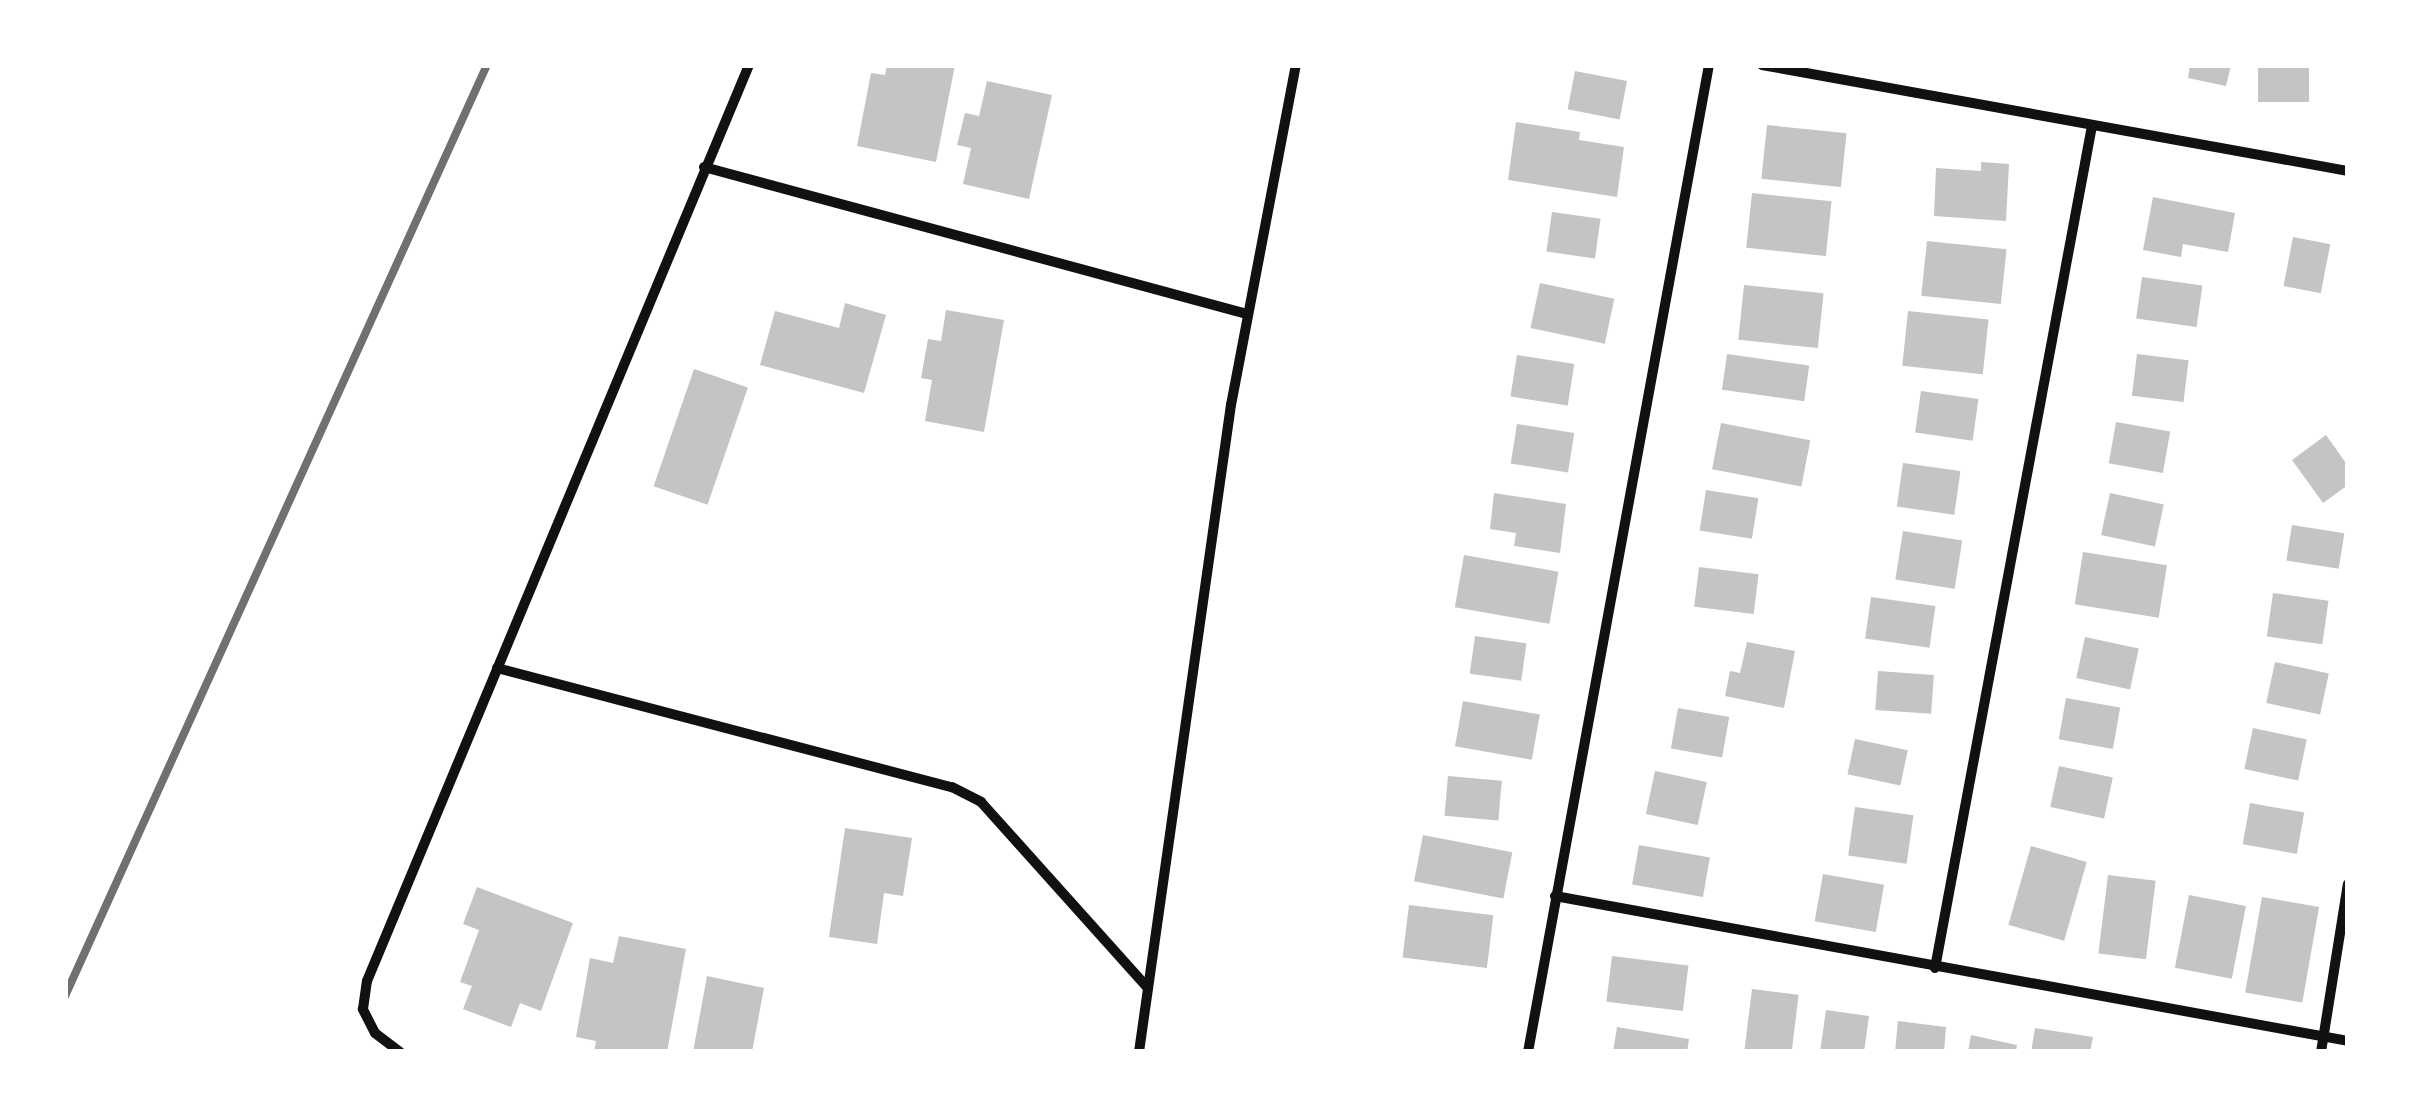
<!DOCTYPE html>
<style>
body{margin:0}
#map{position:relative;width:2413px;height:1117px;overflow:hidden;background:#fff;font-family:Barlow,sans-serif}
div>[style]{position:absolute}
.building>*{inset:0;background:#c4c4c4;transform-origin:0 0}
.minor>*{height:10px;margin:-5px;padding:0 5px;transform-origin:5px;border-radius:5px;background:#111}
.rail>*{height:8px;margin:-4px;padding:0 4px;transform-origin:4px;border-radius:4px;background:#707070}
span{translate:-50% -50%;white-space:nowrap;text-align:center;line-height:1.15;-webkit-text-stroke:10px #fff;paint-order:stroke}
.frame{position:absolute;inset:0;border:68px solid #fff;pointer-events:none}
</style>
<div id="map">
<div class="building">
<div style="clip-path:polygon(887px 65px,955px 65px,936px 162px,857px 146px,871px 73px,885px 75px)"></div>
<div style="clip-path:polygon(2190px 65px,2231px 65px,2226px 86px,2188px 78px)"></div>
<div style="left:2258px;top:65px;width:51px;height:37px"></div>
<div style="left:1575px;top:71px;width:53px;height:39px;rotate:11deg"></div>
<div style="clip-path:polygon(987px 81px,1052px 95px,1029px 199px,963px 184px,971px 148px,957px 145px,965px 113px,979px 116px)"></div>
<div style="clip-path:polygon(1516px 122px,1580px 132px,1579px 140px,1624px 147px,1617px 197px,1508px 180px)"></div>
<div style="left:1767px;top:125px;width:80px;height:54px;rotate:6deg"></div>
<div style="clip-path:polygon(1981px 162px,2009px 164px,2006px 221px,1934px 216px,1936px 168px,1981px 171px)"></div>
<div style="left:1752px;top:193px;width:80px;height:55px;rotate:6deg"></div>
<div style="clip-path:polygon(2153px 197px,2235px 213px,2228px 252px,2183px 244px,2181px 257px,2143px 250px)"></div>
<div style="left:1552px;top:212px;width:49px;height:40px;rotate:8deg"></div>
<div style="left:2293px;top:237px;width:38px;height:50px;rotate:11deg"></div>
<div style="left:1927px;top:241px;width:80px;height:55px;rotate:6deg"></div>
<div style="left:2142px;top:277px;width:61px;height:42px;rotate:8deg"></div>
<div style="left:1540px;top:283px;width:76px;height:46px;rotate:12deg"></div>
<div style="left:1744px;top:285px;width:80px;height:55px;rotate:6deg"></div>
<div style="clip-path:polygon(845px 303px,886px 315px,864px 393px,760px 365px,775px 311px,839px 328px)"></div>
<div style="clip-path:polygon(946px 310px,1004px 320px,984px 432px,925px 421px,932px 380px,921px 378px,928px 339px,941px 341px)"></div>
<div style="left:1908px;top:311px;width:81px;height:55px;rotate:6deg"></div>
<div style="left:1727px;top:354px;width:83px;height:36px;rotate:8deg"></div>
<div style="left:2137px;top:354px;width:52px;height:42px;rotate:7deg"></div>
<div style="left:1517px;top:355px;width:58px;height:42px;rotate:9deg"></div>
<div style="left:694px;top:369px;width:57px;height:124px;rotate:19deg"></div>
<div style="left:1921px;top:391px;width:58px;height:42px;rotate:8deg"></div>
<div style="left:2116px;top:422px;width:55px;height:42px;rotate:10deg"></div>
<div style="left:1721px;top:423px;width:91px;height:47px;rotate:11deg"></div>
<div style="left:1517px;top:424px;width:58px;height:40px;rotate:9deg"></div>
<div style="clip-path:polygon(2326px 435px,2348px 466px,2348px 485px,2323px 503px,2292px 460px)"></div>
<div style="left:1903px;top:463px;width:58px;height:44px;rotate:8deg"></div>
<div style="left:1706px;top:490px;width:53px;height:41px;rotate:9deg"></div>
<div style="clip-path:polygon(1494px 493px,1566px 504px,1560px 553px,1514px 546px,1516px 533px,1490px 529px)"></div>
<div style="left:2110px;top:493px;width:55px;height:43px;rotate:12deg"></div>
<div style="left:2292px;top:525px;width:53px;height:36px;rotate:9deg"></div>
<div style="left:1903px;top:531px;width:60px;height:49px;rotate:9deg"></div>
<div style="left:2083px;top:552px;width:85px;height:53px;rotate:9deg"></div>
<div style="left:1464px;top:555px;width:96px;height:53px;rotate:10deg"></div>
<div style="left:1699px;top:567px;width:60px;height:40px;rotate:7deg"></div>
<div style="left:2273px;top:593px;width:56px;height:44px;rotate:8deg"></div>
<div style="left:1871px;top:597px;width:65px;height:42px;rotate:8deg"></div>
<div style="left:1475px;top:636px;width:52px;height:38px;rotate:8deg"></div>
<div style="left:2085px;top:637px;width:55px;height:42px;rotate:12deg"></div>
<div style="clip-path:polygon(1747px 642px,1795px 651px,1784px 708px,1725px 696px,1730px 671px,1740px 673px)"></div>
<div style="left:2275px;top:662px;width:55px;height:42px;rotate:12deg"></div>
<div style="left:1878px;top:671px;width:56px;height:39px;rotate:4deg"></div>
<div style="left:2066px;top:698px;width:55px;height:42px;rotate:10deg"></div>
<div style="left:1463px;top:701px;width:78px;height:46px;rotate:10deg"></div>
<div style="left:1678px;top:708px;width:52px;height:41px;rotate:10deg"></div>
<div style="left:2253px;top:728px;width:55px;height:42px;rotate:12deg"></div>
<div style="left:1855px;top:739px;width:54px;height:36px;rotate:12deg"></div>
<div style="left:2059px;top:766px;width:55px;height:42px;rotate:12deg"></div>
<div style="left:1655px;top:771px;width:53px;height:44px;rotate:12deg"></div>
<div style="left:1448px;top:776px;width:54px;height:40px;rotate:5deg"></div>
<div style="left:2250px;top:803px;width:55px;height:42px;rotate:10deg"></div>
<div style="left:1855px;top:807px;width:59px;height:49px;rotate:8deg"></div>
<div style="clip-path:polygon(845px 828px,912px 838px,903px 896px,884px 893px,877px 944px,829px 937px)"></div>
<div style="left:1423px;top:835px;width:91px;height:47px;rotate:11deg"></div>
<div style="left:1639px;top:845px;width:72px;height:40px;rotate:10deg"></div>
<div style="left:2031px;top:846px;width:58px;height:82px;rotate:16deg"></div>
<div style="left:1823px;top:874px;width:62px;height:48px;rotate:10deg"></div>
<div style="left:2108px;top:875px;width:48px;height:79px;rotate:7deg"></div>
<div style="clip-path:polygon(477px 887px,573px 923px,541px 1011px,520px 1003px,511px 1027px,463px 1009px,472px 986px,460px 982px,479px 930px,463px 924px)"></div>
<div style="left:2189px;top:895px;width:58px;height:74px;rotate:11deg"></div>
<div style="left:2262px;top:897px;width:58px;height:97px;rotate:10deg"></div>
<div style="left:1409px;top:905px;width:85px;height:53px;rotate:7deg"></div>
<div style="clip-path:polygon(619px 936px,686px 949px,667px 1052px,594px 1052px,596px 1041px,576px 1037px,590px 958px,613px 963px)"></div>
<div style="left:1612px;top:956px;width:77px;height:46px;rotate:7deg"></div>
<div style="clip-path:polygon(707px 976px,764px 988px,752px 1052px,693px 1052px)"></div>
<div style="left:1752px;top:989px;width:47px;height:64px;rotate:7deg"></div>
<div style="clip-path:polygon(1826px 1010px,1869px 1016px,1864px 1052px,1820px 1052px)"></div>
<div style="clip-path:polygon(1898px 1021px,1946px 1027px,1944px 1052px,1895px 1052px)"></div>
<div style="clip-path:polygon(1617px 1027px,1689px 1039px,1687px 1052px,1613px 1052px)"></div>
<div style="clip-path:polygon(2035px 1028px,2093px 1037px,2090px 1052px,2031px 1052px)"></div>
<div style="clip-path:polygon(1971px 1035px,2017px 1045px,2016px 1052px,1968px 1052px)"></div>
</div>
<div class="minor">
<div style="left:1762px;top:65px;width:596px;rotate:10.25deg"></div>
<div style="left:704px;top:167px;width:563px;rotate:15.15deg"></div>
<div style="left:497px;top:668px;width:470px;rotate:14.7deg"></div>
<div style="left:952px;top:787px;width:33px;rotate:27deg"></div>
<div style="left:981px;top:802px;width:250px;rotate:48.1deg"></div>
<div style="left:1555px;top:896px;width:806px;rotate:10.36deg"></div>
<div style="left:1935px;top:968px;width:857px;rotate:-79.44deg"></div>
<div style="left:400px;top:1052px;width:31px;rotate:-143deg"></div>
<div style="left:375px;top:1033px;width:27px;rotate:-117deg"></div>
<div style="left:363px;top:1009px;width:28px;rotate:-82deg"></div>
<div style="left:367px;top:981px;width:992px;rotate:-67.36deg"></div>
<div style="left:1139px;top:1052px;width:654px;rotate:-81.91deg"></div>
<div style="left:1231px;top:405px;width:346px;rotate:-79.2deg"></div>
<div style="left:1528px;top:1052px;width:1003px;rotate:-79.61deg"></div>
<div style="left:2321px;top:1052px;width:170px;rotate:-80.9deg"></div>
</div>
<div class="rail">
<div style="left:65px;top:996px;width:1022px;rotate:-65.62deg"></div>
</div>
<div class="frame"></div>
</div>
